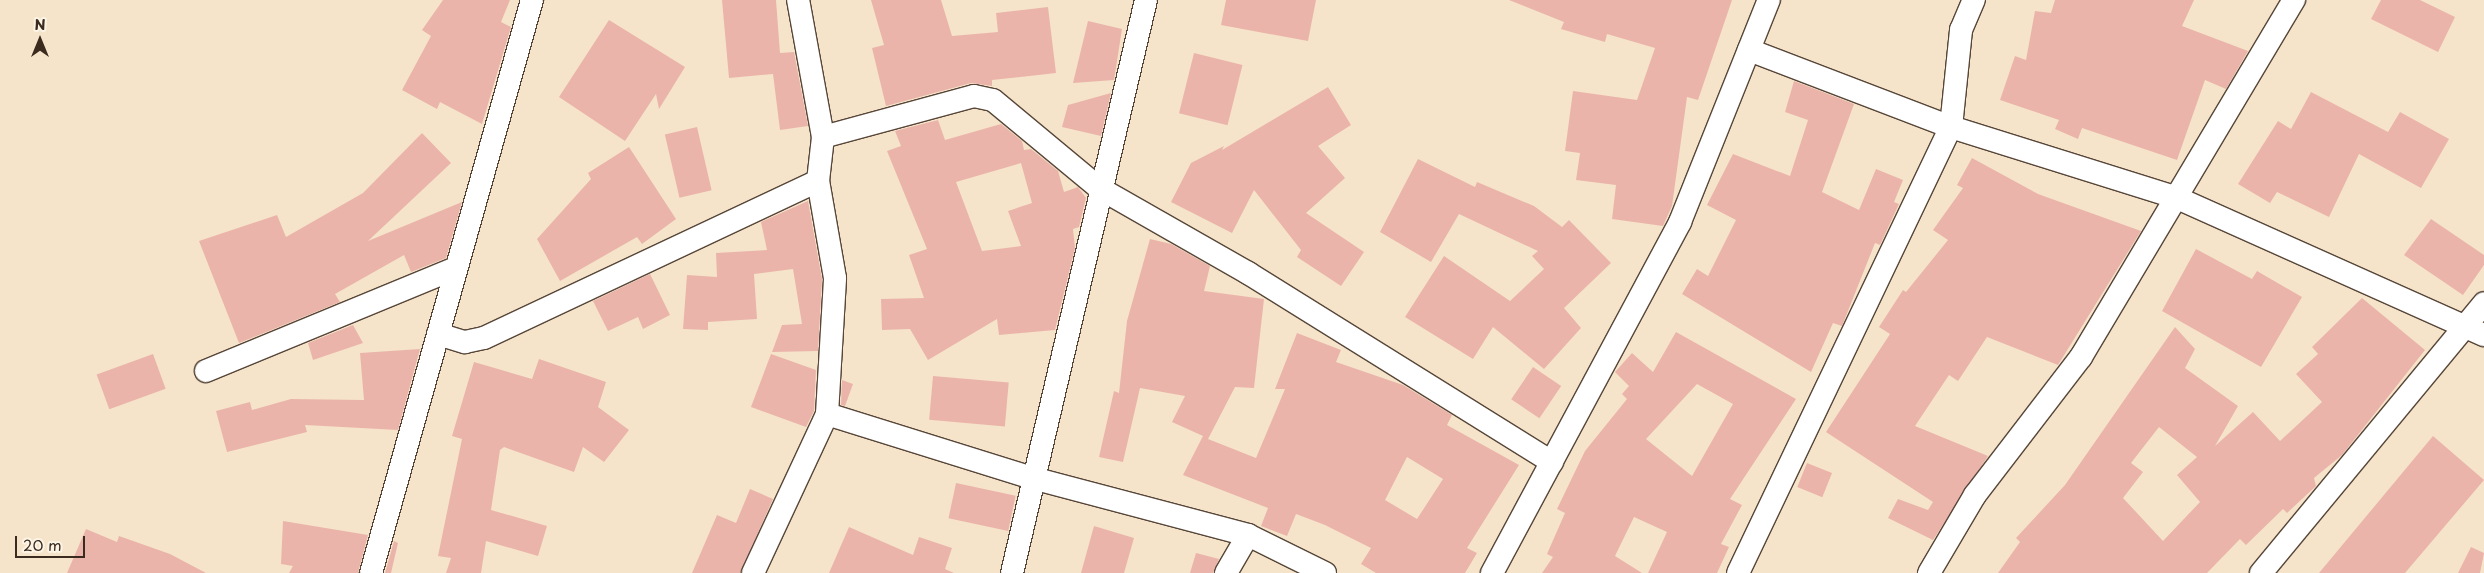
<!DOCTYPE html>
<style>
body{margin:0}
#map{position:relative;width:2484px;height:573px;overflow:hidden;background:#f5e4ca;font-family:"Playpen Sans",sans-serif}
div>[style]{position:absolute}
.building>*{inset:0;background:#ebb4ab;transform-origin:0 0}
.roads{filter:drop-shadow(1px 0 #574638) drop-shadow(-1px 0 #574638) drop-shadow(0 1px #574638) drop-shadow(0 -1px #574638)}
.street>*{height:22px;margin:-11px;padding:0 11px;transform-origin:11px;border-radius:11px;background:#fff}
span{translate:-50% -50%;white-space:nowrap;text-align:center;line-height:1.15;-webkit-text-stroke:4px #fcf5e5;paint-order:stroke}
.north{position:absolute;left:15px;top:15px;width:50px;height:50px;-webkit-text-stroke:4px #fcf5e5;paint-order:stroke;rotate:0deg;font-size:14px;font-weight:700;line-height:20px;text-align:center;color:#3b2a1e}
.north::after{content:'';display:block;margin:auto;width:18px;height:22px;background:#3b2a1e;clip-path:polygon(50% 0,100% 100%,50% 72%,0 100%)}
.scale{position:absolute;left:15px;top:536px;width:70px;height:22px;box-sizing:border-box;border:2px solid #3b2a1e;border-top:0;padding-left:6px;font-size:15px;line-height:18px;white-space:nowrap;color:#3b2a1e;-webkit-text-stroke:4px #fcf5e5;paint-order:stroke}
</style>
<div id="map">
<div class="building">
<div style="clip-path:polygon(443px 0,510px 0,501px 22px,511px 27px,482px 124px,440px 102px,437px 109px,402px 90px,431px 36px,422px 30px)"></div>
<div style="clip-path:polygon(722px 0,776px 0,780px 53px,794px 52px,808px 126px,780px 130px,773px 74px,729px 78px)"></div>
<div style="clip-path:polygon(871px 0,941px 0,952px 36px,998px 32px,996px 13px,1048px 7px,1056px 73px,992px 80px,992px 86px,971px 83px,886px 106px,872px 48px,884px 45px)"></div>
<div style="clip-path:polygon(1226px 0,1316px 0,1308px 41px,1221px 25px)"></div>
<div style="clip-path:polygon(1509px 0,1732px 0,1698px 100px,1687px 97px,1672px 206px,1663px 226px,1612px 219px,1616px 185px,1576px 180px,1580px 153px,1565px 151px,1573px 91px,1637px 100px,1655px 48px,1607px 34px,1605px 42px,1561px 29px,1564px 22px)"></div>
<div style="clip-path:polygon(2055px 0,2194px 0,2182px 26px,2248px 51px,2226px 89px,2205px 80px,2177px 160px,2082px 128px,2078px 139px,2055px 129px,2059px 120px,2000px 100px,2015px 56px,2026px 60px,2035px 11px,2051px 13px)"></div>
<div style="clip-path:polygon(2381px 0,2420px 0,2455px 17px,2438px 52px,2371px 19px)"></div>
<div style="clip-path:polygon(609px 20px,685px 67px,659px 109px,656px 94px,625px 141px,559px 97px)"></div>
<div style="clip-path:polygon(1088px 21px,1122px 29px,1114px 80px,1073px 83px)"></div>
<div style="left:1194px;top:53px;width:50px;height:62px;rotate:14deg"></div>
<div style="clip-path:polygon(1794px 81px,1854px 104px,1822px 192px,1859px 210px,1876px 169px,1903px 180px,1894px 202px,1899px 204px,1880px 245px,1875px 243px,1842px 326px,1833px 323px,1811px 372px,1682px 294px,1697px 269px,1708px 276px,1736px 220px,1707px 205px,1733px 154px,1790px 176px,1808px 120px,1785px 112px)"></div>
<div style="clip-path:polygon(1328px 87px,1351px 125px,1318px 146px,1345px 178px,1306px 213px,1364px 252px,1341px 286px,1297px 257px,1301px 250px,1254px 190px,1232px 233px,1171px 202px,1191px 163px,1224px 146px,1222px 150px)"></div>
<div style="clip-path:polygon(2311px 92px,2388px 132px,2400px 112px,2449px 139px,2421px 188px,2359px 154px,2329px 217px,2277px 192px,2270px 203px,2238px 184px,2278px 121px,2291px 129px)"></div>
<div style="clip-path:polygon(1111px 93px,1101px 136px,1062px 127px,1068px 105px)"></div>
<div style="clip-path:polygon(evenodd,938px 120px,945px 140px,1001px 124px,1022px 141px,1024px 150px,1031px 149px,1058px 171px,1064px 192px,1078px 187px,1086px 198px,1079px 227px,1073px 229px,1075px 248px,1055px 330px,999px 335px,997px 319px,928px 360px,910px 329px,882px 330px,881px 299px,924px 298px,909px 255px,927px 249px,887px 151px,901px 146px,895px 131px,938px 120px,1021px 163px,1032px 203px,1008px 211px,1021px 246px,982px 251px,956px 182px,1021px 163px)"></div>
<div style="left:697px;top:127px;width:65px;height:33px;rotate:77deg"></div>
<div style="clip-path:polygon(422px 133px,451px 163px,368px 241px,462px 202px,446px 258px,411px 272px,404px 255px,335px 294px,340px 302px,239px 343px,199px 241px,277px 215px,286px 237px,363px 193px)"></div>
<div style="clip-path:polygon(629px 147px,676px 219px,642px 244px,637px 237px,560px 281px,537px 239px,591px 179px,588px 173px)"></div>
<div style="clip-path:polygon(1972px 158px,2038px 194px,2141px 231px,2058px 365px,1987px 337px,1958px 381px,1949px 375px,1915px 426px,1988px 456px,1933px 540px,1888px 518px,1898px 499px,1928px 510px,1933px 502px,1826px 432px,1890px 334px,1879px 327px,1903px 290px,1906px 292px,1948px 240px,1933px 230px,1963px 188px,1957px 185px)"></div>
<div style="clip-path:polygon(1418px 159px,1475px 187px,1477px 182px,1534px 206px,1562px 227px,1569px 220px,1611px 263px,1564px 308px,1581px 328px,1544px 369px,1493px 327px,1473px 359px,1405px 317px,1444px 256px,1510px 301px,1544px 269px,1532px 256px,1538px 251px,1459px 214px,1431px 262px,1380px 232px)"></div>
<div style="clip-path:polygon(808px 201px,822px 279px,818px 351px,772px 352px,782px 325px,802px 324px,793px 269px,754px 274px,757px 319px,708px 322px,708px 330px,683px 329px,687px 275px,717px 277px,716px 253px,767px 250px,761px 222px)"></div>
<div style="clip-path:polygon(2431px 219px,2484px 255px,2484px 265px,2463px 295px,2404px 255px)"></div>
<div style="clip-path:polygon(evenodd,1150px 239px,1171px 244px,1210px 266px,1204px 291px,1264px 299px,1254px 388px,1235px 387px,1208px 439px,1256px 458px,1285px 389px,1275px 389px,1297px 333px,1341px 350px,1336px 362px,1403px 385px,1452px 415px,1447px 425px,1519px 465px,1467px 548px,1477px 553px,1465px 573px,1376px 573px,1361px 564px,1371px 548px,1325px 525px,1296px 514px,1287px 536px,1261px 526px,1268px 508px,1183px 475px,1203px 436px,1172px 422px,1185px 396px,1140px 388px,1123px 462px,1099px 457px,1114px 391px,1119px 393px,1127px 321px,1150px 239px,1407px 457px,1443px 479px,1417px 519px,1385px 500px,1407px 457px)"></div>
<div style="clip-path:polygon(2196px 249px,2252px 279px,2257px 271px,2302px 297px,2261px 367px,2162px 311px)"></div>
<div style="clip-path:polygon(650px 274px,670px 315px,643px 329px,638px 317px,608px 331px,593px 301px)"></div>
<div style="clip-path:polygon(evenodd,2362px 298px,2425px 350px,2342px 455px,2314px 478px,2316px 486px,2287px 513px,2283px 509px,2246px 545px,2240px 539px,2207px 573px,1998px 573px,2020px 542px,2016px 538px,2065px 485px,2175px 327px,2195px 349px,2185px 368px,2238px 406px,2215px 446px,2253px 412px,2280px 441px,2322px 402px,2296px 374px,2318px 354px,2312px 347px,2362px 298px,2159px 427px,2197px 457px,2177px 475px,2200px 502px,2163px 541px,2123px 498px,2143px 472px,2131px 463px,2159px 427px)"></div>
<div style="clip-path:polygon(353px 325px,363px 343px,313px 360px,308px 343px)"></div>
<div style="clip-path:polygon(evenodd,1676px 332px,1796px 399px,1730px 499px,1742px 505px,1721px 544px,1729px 547px,1717px 573px,1648px 573px,1667px 532px,1634px 517px,1615px 556px,1642px 573px,1542px 573px,1553px 557px,1547px 554px,1565px 513px,1557px 509px,1585px 451px,1627px 399px,1622px 394px,1629px 386px,1615px 372px,1632px 353px,1653px 372px,1676px 332px,1697px 384px,1733px 404px,1692px 476px,1646px 439px,1697px 384px)"></div>
<div style="clip-path:polygon(420px 349px,398px 430px,305px 425px,307px 432px,227px 452px,216px 411px,250px 402px,252px 410px,291px 399px,364px 400px,360px 353px)"></div>
<div style="left:153px;top:354px;width:37px;height:60px;rotate:70deg"></div>
<div style="clip-path:polygon(771px 354px,816px 370px,814px 411px,806px 427px,751px 407px)"></div>
<div style="clip-path:polygon(539px 359px,606px 382px,598px 407px,629px 430px,604px 462px,583px 447px,574px 472px,504px 447px,500px 450px,491px 510px,547px 526px,538px 556px,486px 541px,481px 573px,446px 573px,451px 558px,438px 556px,462px 439px,452px 436px,474px 362px,532px 379px)"></div>
<div style="left:1533px;top:367px;width:34px;height:39px;rotate:34deg"></div>
<div style="left:933px;top:376px;width:76px;height:44px;rotate:5deg"></div>
<div style="clip-path:polygon(842px 380px,853px 384px,845px 406px,841px 405px)"></div>
<div style="clip-path:polygon(2433px 436px,2484px 480px,2405px 573px,2319px 573px)"></div>
<div style="left:1807px;top:463px;width:27px;height:26px;rotate:22deg"></div>
<div style="left:956px;top:483px;width:61px;height:36px;rotate:12deg"></div>
<div style="clip-path:polygon(750px 489px,773px 499px,740px 573px,692px 573px,717px 515px,736px 523px)"></div>
<div style="clip-path:polygon(283px 521px,368px 535px,358px 573px,289px 573px,293px 566px,281px 564px)"></div>
<div style="clip-path:polygon(1094px 526px,1134px 538px,1124px 573px,1081px 573px)"></div>
<div style="clip-path:polygon(849px 527px,913px 555px,919px 537px,952px 548px,945px 569px,954px 573px,829px 573px)"></div>
<div style="clip-path:polygon(86px 529px,117px 542px,119px 536px,170px 554px,206px 573px,67px 573px)"></div>
<div style="clip-path:polygon(394px 541px,398px 543px,391px 573px,385px 573px)"></div>
<div style="clip-path:polygon(2471px 547px,2484px 553px,2480px 573px,2458px 573px)"></div>
<div style="clip-path:polygon(1196px 553px,1219px 559px,1213px 573px,1190px 573px)"></div>
</div>
<div class="roads">
<div class="street">
<div style="left:1749px;top:50px;width:216px;rotate:20.9deg"></div>
<div style="left:1951px;top:127px;width:235px;rotate:17.4deg"></div>
<div style="left:2175px;top:197px;width:338px;rotate:24.1deg"></div>
<div style="left:823px;top:137px;width:156px;rotate:-15.2deg"></div>
<div style="left:974px;top:96px;width:19px;rotate:12deg"></div>
<div style="left:993px;top:100px;width:138px;rotate:39.7deg"></div>
<div style="left:1099px;top:188px;width:172px;rotate:29.7deg"></div>
<div style="left:1248px;top:273px;width:358px;rotate:31.9deg"></div>
<div style="left:438px;top:334px;width:28px;rotate:17deg"></div>
<div style="left:465px;top:342px;width:19px;rotate:-12deg"></div>
<div style="left:484px;top:338px;width:369px;rotate:-25.2deg"></div>
<div style="left:206px;top:371px;width:268px;rotate:-22.4deg"></div>
<div style="left:827px;top:414px;width:219px;rotate:17.3deg"></div>
<div style="left:1036px;top:479px;width:219px;rotate:14.8deg"></div>
<div style="left:1248px;top:535px;width:86px;rotate:26.3deg"></div>
<div style="left:371px;top:573px;width:595px;rotate:-74.31deg"></div>
<div style="left:753px;top:573px;width:175px;rotate:-65deg"></div>
<div style="left:827px;top:414px;width:136px;rotate:-86.6deg"></div>
<div style="left:835px;top:278px;width:98px;rotate:-99.9deg"></div>
<div style="left:818px;top:181px;width:44px;rotate:-83.5deg"></div>
<div style="left:823px;top:137px;width:139px;rotate:-100.3deg"></div>
<div style="left:1012px;top:573px;width:588px;rotate:-76.84deg"></div>
<div style="left:1226px;top:573px;width:44px;rotate:-59.9deg"></div>
<div style="left:1492px;top:573px;width:398px;rotate:-61.8deg"></div>
<div style="left:1680px;top:222px;width:239px;rotate:-68.2deg"></div>
<div style="left:1738px;top:573px;width:494px;rotate:-64.5deg"></div>
<div style="left:1951px;top:127px;width:98px;rotate:-84.1deg"></div>
<div style="left:1961px;top:30px;width:33px;rotate:-67deg"></div>
<div style="left:1929px;top:573px;width:91px;rotate:-59.5deg"></div>
<div style="left:1975px;top:495px;width:174px;rotate:-52.5deg"></div>
<div style="left:2081px;top:357px;width:416px;rotate:-59.2deg"></div>
<div style="left:2261px;top:573px;width:350px;rotate:-50.4deg"></div>
</div>
</div>
<div class="north">N</div>
<div class="scale">20 m</div>
</div>
